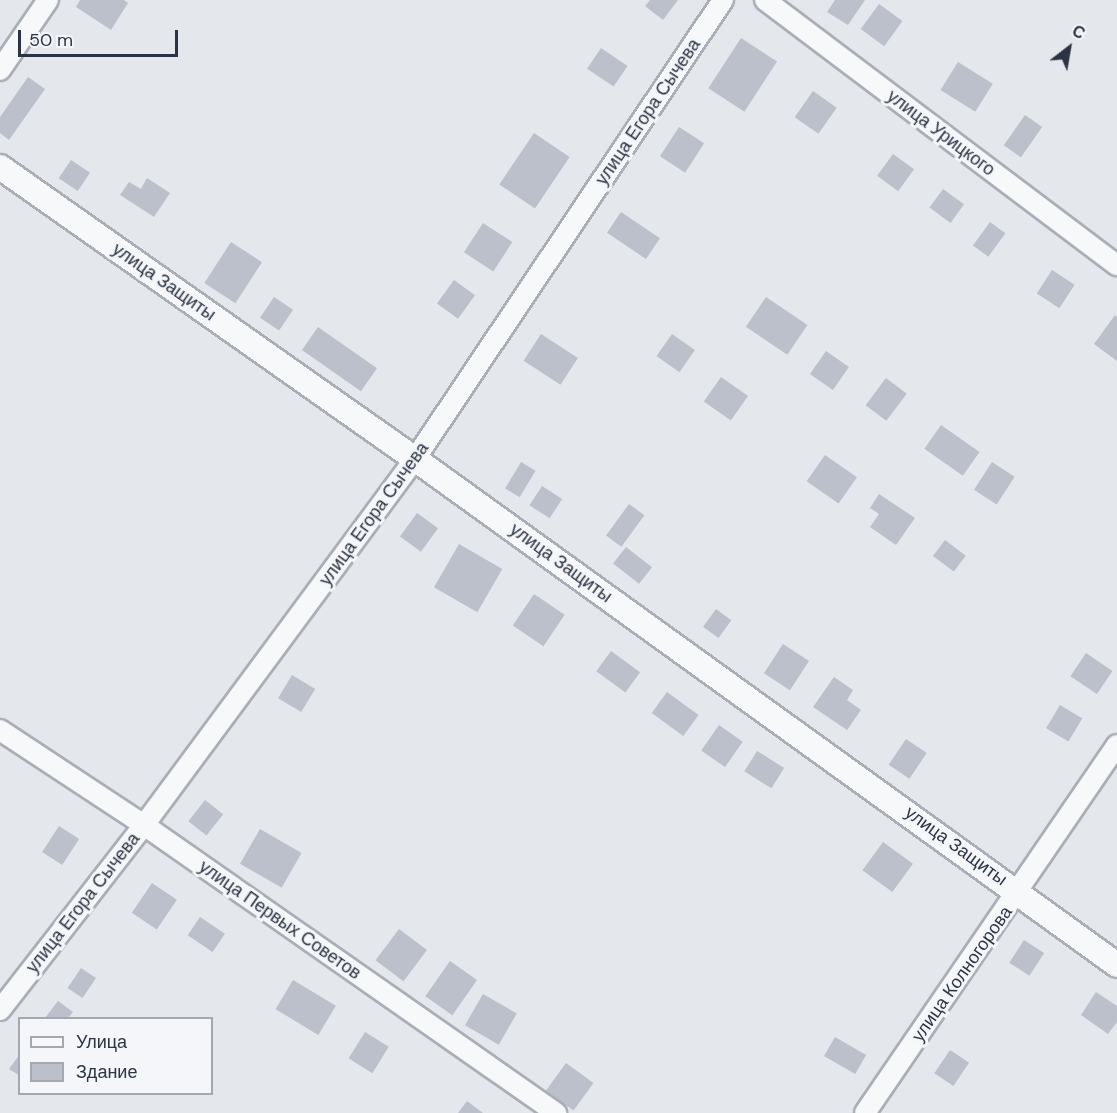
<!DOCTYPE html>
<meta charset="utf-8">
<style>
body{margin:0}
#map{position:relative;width:1117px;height:1113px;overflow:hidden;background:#e4e7ec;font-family:"DM Sans",sans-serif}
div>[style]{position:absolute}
.building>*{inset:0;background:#bbc0ca;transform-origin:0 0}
.roads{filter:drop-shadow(2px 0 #a9aeb7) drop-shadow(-2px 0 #a9aeb7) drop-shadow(0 2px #a9aeb7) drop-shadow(0 -2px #a9aeb7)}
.minor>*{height:20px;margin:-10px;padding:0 10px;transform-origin:10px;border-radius:10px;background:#f7f8fa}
.tertiary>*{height:24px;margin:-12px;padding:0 12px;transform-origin:12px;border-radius:12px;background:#f7f8fa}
span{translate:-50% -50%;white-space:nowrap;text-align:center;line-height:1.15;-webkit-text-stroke:6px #f4f6f9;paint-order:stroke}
.street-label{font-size:18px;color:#2b3445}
.legend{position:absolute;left:18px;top:1017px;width:195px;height:78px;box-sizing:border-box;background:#f4f6f9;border:2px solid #a4a8b1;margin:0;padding:8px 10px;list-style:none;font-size:18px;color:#2b3445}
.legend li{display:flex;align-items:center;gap:12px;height:30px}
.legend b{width:30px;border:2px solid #a4a8b1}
.north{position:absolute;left:1039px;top:18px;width:60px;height:60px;-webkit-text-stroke:4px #f4f6f9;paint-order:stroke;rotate:31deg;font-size:16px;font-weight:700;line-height:24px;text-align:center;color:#2b3445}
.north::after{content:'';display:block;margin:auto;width:21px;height:27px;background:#2b3445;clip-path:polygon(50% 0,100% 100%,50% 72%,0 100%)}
.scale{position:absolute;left:18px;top:30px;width:160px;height:27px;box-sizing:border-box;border:3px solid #2b3445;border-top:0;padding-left:8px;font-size:18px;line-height:21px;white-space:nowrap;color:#2b3445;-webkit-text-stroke:4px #f4f6f9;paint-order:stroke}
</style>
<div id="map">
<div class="building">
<div style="clip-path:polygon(80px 0,124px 0,128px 3px,111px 30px,76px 7px)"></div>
<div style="clip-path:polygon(650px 0,678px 0,663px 20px,645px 6px)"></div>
<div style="clip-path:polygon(835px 0,865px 0,848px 25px,827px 12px)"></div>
<div style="left:879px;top:4px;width:29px;height:31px;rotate:36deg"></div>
<div style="left:741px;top:38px;width:43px;height:60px;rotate:33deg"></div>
<div style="left:601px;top:48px;width:32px;height:25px;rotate:34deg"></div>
<div style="left:958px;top:62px;width:41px;height:33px;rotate:32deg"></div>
<div style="clip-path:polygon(28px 77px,45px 89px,9px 140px,0 133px,0 117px)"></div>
<div style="left:813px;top:91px;width:29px;height:32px;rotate:35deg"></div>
<div style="left:1025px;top:115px;width:21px;height:37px;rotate:35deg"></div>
<div style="left:679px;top:127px;width:30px;height:35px;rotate:33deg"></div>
<div style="left:534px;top:133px;width:43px;height:62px;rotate:34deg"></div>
<div style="left:893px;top:154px;width:26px;height:27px;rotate:36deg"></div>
<div style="left:71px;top:160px;width:23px;height:22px;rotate:34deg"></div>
<div style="clip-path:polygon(147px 178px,170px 193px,154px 217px,120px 195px,129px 182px,141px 189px)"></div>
<div style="left:943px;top:189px;width:26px;height:23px;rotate:36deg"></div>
<div style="left:621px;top:212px;width:47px;height:25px;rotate:34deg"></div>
<div style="left:990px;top:222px;width:19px;height:29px;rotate:36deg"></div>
<div style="left:483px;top:223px;width:35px;height:35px;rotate:33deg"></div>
<div style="left:231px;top:242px;width:37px;height:49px;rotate:33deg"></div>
<div style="left:1052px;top:270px;width:27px;height:28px;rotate:33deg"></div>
<div style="left:454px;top:280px;width:26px;height:29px;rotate:36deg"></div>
<div style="left:274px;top:297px;width:23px;height:25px;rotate:34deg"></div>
<div style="left:766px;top:297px;width:50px;height:36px;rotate:34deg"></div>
<div style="clip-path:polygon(1115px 315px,1117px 317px,1117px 361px,1094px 344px)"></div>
<div style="left:318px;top:327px;width:72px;height:28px;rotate:35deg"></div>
<div style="left:541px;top:334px;width:44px;height:32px;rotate:33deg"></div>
<div style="left:672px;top:334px;width:28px;height:27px;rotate:35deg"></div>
<div style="left:826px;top:351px;width:28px;height:28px;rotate:35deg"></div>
<div style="left:721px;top:377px;width:33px;height:30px;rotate:35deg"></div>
<div style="left:886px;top:378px;width:26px;height:34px;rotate:37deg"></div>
<div style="left:941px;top:425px;width:47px;height:29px;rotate:35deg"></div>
<div style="left:825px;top:455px;width:39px;height:32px;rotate:35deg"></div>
<div style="left:521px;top:462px;width:17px;height:31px;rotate:31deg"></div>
<div style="left:992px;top:462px;width:27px;height:33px;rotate:33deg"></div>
<div style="left:542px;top:486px;width:24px;height:23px;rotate:33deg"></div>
<div style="clip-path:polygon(879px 494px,915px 518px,896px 545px,870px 527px,879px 514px,870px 508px)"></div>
<div style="left:629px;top:504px;width:19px;height:39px;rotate:36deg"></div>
<div style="left:417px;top:513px;width:26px;height:29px;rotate:36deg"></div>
<div style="left:945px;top:540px;width:26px;height:20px;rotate:37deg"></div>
<div style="left:459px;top:544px;width:50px;height:50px;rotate:30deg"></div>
<div style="left:626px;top:547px;width:33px;height:21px;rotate:38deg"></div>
<div style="left:534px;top:594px;width:37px;height:38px;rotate:34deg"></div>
<div style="left:716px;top:609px;width:19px;height:22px;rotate:36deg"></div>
<div style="left:783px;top:644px;width:31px;height:35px;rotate:33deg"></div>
<div style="left:611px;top:651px;width:36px;height:25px;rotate:36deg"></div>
<div style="left:1086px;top:653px;width:32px;height:28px;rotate:34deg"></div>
<div style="left:292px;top:675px;width:27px;height:27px;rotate:31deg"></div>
<div style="clip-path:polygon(834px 677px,853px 690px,847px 700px,861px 710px,847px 730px,813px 707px)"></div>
<div style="left:667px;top:692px;width:39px;height:26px;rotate:36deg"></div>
<div style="left:1060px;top:705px;width:26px;height:27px;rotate:31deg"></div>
<div style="left:719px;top:725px;width:29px;height:31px;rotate:35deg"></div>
<div style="left:906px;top:739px;width:25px;height:31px;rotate:34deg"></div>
<div style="left:757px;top:751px;width:32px;height:24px;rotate:32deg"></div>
<div style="left:205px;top:800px;width:23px;height:27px;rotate:38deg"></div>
<div style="left:59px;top:826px;width:24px;height:31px;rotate:33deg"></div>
<div style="left:260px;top:829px;width:48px;height:40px;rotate:30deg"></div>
<div style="left:883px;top:842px;width:37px;height:35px;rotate:36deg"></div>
<div style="left:152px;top:883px;width:30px;height:36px;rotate:34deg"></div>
<div style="left:200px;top:917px;width:30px;height:22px;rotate:34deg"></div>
<div style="left:399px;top:929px;width:35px;height:39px;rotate:37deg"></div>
<div style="left:1024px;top:940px;width:24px;height:27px;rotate:33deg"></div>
<div style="left:450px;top:961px;width:33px;height:43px;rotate:35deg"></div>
<div style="left:81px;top:968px;width:18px;height:24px;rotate:34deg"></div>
<div style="left:293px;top:980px;width:50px;height:34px;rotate:31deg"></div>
<div style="clip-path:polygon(1096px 992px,1117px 1006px,1117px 1022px,1108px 1034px,1081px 1015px)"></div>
<div style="left:483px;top:994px;width:39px;height:36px;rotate:30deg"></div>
<div style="clip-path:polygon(58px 1001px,73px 1012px,68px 1018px,45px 1018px)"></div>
<div style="left:365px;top:1032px;width:28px;height:31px;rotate:32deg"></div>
<div style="left:835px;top:1037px;width:36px;height:22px;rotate:30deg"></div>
<div style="left:950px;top:1050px;width:23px;height:28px;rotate:34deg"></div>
<div style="clip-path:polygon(20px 1054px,20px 1076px,9px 1069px)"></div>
<div style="left:566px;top:1063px;width:34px;height:34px;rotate:36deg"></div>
<div style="clip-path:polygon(467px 1101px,483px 1113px,458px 1113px)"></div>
</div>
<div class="roads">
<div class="minor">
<div style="left:765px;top:0;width:441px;rotate:37deg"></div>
<div style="left:0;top:70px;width:85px;rotate:-55.6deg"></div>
<div style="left:0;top:730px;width:173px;rotate:33.4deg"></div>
<div style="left:144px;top:825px;width:503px;rotate:34.95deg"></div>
<div style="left:0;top:1010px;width:234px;rotate:-52.1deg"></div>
<div style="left:144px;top:825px;width:455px;rotate:-53.5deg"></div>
<div style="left:415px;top:459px;width:553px;rotate:-56.14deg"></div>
<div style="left:865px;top:1113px;width:446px;rotate:-55.6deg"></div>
</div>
<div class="tertiary">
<div style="left:0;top:167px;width:507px;rotate:35.13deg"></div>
<div style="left:415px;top:459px;width:865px;rotate:35.78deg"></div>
</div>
</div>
<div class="street-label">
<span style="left:648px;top:112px;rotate:-56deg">улица Егора Сычева</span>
<span style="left:941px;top:133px;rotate:37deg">улица Урицкого</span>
<span style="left:164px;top:282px;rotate:35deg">улица Защиты</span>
<span style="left:374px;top:514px;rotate:-54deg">улица Егора Сычева</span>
<span style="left:561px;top:563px;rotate:36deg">улица Защиты</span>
<span style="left:956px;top:846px;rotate:36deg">улица Защиты</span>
<span style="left:83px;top:903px;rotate:-52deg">улица Егора Сычева</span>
<span style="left:280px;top:920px;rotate:35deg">улица Первых Советов</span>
<span style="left:962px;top:974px;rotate:-55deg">улица Колногорова</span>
</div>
<ul class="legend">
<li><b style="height:8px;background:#f7f8fa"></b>Улица</li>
<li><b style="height:16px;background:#bbc0ca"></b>Здание</li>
</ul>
<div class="north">С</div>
<div class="scale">50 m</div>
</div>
